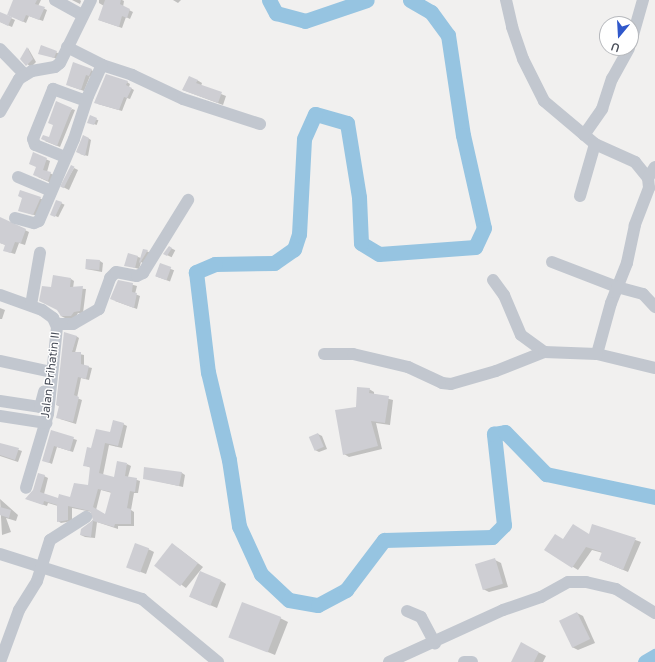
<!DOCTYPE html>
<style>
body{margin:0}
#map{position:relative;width:655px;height:662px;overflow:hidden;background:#f1f0ef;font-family:"Varela Round",sans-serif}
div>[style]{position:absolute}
.shadow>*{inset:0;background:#0003;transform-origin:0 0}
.river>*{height:15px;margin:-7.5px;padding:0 7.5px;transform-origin:7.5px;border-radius:7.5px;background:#96c4e1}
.building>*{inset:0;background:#ceced3;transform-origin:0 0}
.minor>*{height:12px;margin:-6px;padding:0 6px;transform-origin:6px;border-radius:6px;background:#c2c7cf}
span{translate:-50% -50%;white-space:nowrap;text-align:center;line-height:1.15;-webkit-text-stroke:3px #fff;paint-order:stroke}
.street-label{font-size:12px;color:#4a4f5a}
.north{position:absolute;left:599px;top:16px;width:40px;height:40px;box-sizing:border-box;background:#fff;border:1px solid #b7b9bd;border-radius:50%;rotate:198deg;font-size:11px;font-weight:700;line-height:16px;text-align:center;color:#4a4f5a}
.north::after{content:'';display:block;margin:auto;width:14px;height:18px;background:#3058cb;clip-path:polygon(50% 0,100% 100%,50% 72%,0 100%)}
</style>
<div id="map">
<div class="shadow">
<div style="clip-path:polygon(14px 0,41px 0,38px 6px,47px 10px,43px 21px,29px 16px,26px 23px,12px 16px)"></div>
<div style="clip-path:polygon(72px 0,80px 0,81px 1px,80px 4px)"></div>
<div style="clip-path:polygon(99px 0,122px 0,124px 1px,123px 7px,133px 12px,130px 19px,126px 17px,122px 28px,99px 20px,104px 6px,99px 3px)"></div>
<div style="clip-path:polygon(173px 0,181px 0,178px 3px)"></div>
<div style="clip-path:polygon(0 13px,15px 20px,12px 27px,0 22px)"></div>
<div style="clip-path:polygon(41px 46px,60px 54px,58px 59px,39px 53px)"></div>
<div style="clip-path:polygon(28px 48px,36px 62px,31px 67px,21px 59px)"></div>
<div style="clip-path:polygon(91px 70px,95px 72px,93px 77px,90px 76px,84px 91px,70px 86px)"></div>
<div style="clip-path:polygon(197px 80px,202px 83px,201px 86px,226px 96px,223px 105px,183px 90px)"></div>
<div style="clip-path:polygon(127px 82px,130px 84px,129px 87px,134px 90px,130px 99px,127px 98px,122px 111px,98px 104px)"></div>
<div style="clip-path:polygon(72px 109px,75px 110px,60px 147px,45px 141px,50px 138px)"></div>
<div style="left:90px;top:117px;width:9px;height:5px;rotate:21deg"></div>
<div style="clip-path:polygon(88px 138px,91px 140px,88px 156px,80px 154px)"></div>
<div style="clip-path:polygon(34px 154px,50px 161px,47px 172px,54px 175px,51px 183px,38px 177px)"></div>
<div style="clip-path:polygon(74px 168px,78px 170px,69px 190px,63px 187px)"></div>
<div style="clip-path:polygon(21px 191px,44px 200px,37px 216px,19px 210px,23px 198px)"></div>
<div style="left:61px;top:203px;width:4px;height:14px;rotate:27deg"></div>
<div style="clip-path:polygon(0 218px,29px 232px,25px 245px,19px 243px,15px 254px,8px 252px,6px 245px,0 243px)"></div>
<div style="left:169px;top:247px;width:7px;height:8px;rotate:27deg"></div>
<div style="clip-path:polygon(144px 250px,151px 253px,144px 264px,141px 262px,139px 269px,126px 265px,129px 254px,141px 258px)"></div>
<div style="clip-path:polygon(100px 261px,103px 263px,102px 272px,86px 269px)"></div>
<div style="left:160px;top:265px;width:15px;height:12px;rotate:20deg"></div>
<div style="clip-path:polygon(71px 279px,74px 281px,73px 288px,86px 289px,83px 313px,78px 313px,75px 318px,65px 318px,61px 316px,52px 289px)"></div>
<div style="clip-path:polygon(119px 281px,137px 286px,135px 294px,140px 296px,137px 309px,115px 301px)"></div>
<div style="clip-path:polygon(0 308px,5px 310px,2px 319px,0 319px)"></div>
<div style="clip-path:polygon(76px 336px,79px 338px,75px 353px,84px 355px,84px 366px,92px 368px,89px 380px,81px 378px,77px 398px,82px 400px,76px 424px,60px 419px,60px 407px,57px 405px)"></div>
<div style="clip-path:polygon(369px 389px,374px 392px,374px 395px,393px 400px,390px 425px,376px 423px,382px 449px,349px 457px,344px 454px)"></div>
<div style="clip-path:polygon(evenodd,123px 424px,127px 426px,122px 448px,109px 445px,103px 475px,115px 479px,127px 464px,131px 466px,128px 477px,140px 481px,138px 493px,134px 493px,131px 510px,134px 512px,134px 526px,118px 526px,118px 529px,97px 522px,95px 538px,85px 537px,81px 535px,95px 517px,92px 512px,72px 508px,72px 521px,61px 523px,58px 521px,58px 506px,48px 503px,47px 506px,27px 499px,44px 476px,48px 478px,44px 494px,59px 500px,70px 498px,89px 486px,91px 468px,84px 465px,92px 449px,123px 424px,101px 490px,112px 493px,106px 515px,96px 510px,101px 490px)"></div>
<div style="clip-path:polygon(52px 432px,77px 440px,73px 452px,57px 447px,52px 464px,43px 460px)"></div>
<div style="clip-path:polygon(318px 434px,322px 436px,327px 449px,319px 452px,315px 450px)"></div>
<div style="clip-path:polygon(0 444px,22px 451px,18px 462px,0 456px)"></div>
<div style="clip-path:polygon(182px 473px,185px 475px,183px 487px,144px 478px)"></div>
<div style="clip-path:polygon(0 499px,18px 515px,16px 521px,6px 518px,11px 532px,2px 535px)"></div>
<div style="clip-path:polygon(593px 525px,641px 542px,628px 572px,600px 560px,603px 553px,592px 550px,578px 570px,546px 550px,564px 540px,590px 535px)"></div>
<div style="clip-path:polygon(178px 548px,203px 567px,186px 588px,156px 566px)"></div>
<div style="clip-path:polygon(148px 549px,154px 552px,146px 574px,133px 569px)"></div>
<div style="clip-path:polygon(495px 560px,501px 563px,508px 587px,489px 592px,483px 589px)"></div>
<div style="clip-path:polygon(221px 581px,226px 584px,217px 608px,191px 597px)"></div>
<div style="clip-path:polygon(577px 613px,583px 616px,595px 643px,578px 650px,572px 647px)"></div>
<div style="clip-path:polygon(280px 618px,288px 622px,275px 655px,229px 636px)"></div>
<div style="clip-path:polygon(522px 644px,546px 656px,543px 662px,512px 662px)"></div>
</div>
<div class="river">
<div style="left:269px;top:0;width:15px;rotate:62deg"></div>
<div style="left:276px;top:13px;width:30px;rotate:15deg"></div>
<div style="left:305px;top:21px;width:65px;rotate:-18.7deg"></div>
<div style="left:410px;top:0;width:24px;rotate:30deg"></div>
<div style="left:431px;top:12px;width:29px;rotate:54deg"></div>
<div style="left:448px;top:35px;width:101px;rotate:81.5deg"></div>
<div style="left:463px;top:135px;width:95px;rotate:77.3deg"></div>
<div style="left:484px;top:228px;width:21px;rotate:115deg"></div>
<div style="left:475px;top:247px;width:96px;rotate:175.8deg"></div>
<div style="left:379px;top:254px;width:21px;rotate:-149deg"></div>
<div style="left:361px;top:243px;width:46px;rotate:-92.5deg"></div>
<div style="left:359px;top:197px;width:75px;rotate:-99.2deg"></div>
<div style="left:347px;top:123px;width:33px;rotate:-164deg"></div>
<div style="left:315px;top:114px;width:27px;rotate:114deg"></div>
<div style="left:304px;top:139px;width:95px;rotate:93deg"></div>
<div style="left:299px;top:234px;width:16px;rotate:108deg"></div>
<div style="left:294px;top:249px;width:24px;rotate:145deg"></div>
<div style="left:274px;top:263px;width:59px;rotate:179deg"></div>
<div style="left:215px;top:264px;width:21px;rotate:157deg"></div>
<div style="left:196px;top:272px;width:101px;rotate:83.2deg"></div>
<div style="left:208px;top:372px;width:90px;rotate:76.6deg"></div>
<div style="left:229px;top:460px;width:67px;rotate:81.4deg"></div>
<div style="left:239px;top:526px;width:53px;rotate:65.4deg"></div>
<div style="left:261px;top:574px;width:38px;rotate:43deg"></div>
<div style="left:289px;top:600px;width:29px;rotate:10deg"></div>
<div style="left:318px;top:605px;width:32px;rotate:-28deg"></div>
<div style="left:346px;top:590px;width:63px;rotate:-52.8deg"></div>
<div style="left:384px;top:540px;width:108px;rotate:-1.6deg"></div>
<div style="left:492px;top:537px;width:17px;rotate:-45deg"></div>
<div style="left:504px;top:525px;width:92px;rotate:-96.3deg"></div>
<div style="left:494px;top:434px;width:11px;rotate:-10deg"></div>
<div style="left:505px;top:432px;width:59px;rotate:45.7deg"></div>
<div style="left:546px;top:474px;width:111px;rotate:11.9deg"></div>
<div style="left:645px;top:662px;width:12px;rotate:-31deg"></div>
</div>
<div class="building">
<div style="clip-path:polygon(13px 0,37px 0,35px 4px,45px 7px,39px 20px,26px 15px,23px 22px,7px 15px)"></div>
<div style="clip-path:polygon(105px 0,121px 0,120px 4px,130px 9px,127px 18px,122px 16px,119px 27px,98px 20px)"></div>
<div style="clip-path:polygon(0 12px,12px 17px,8px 26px,0 22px)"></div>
<div style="clip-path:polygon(41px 45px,57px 51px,54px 58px,38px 54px)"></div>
<div style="clip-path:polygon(27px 47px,33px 59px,26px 66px,20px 59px)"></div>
<div style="clip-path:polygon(73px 62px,92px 69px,89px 76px,86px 75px,81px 90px,66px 85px)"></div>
<div style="clip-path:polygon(106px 74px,128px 81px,126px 85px,132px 88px,127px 98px,124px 97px,119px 110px,94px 103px)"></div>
<div style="clip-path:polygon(189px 76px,198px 80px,196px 83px,222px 92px,218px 103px,182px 90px)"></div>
<div style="clip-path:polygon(56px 101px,72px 108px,57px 146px,41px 139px,43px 135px,49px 137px,53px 125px,48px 123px)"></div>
<div style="clip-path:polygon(90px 115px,97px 118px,94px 125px,87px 123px)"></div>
<div style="clip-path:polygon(83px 135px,89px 138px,85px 156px,76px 152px)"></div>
<div style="clip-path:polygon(33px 152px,47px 158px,43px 170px,51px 172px,48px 181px,33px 175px,36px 167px,29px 164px)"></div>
<div style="left:71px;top:165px;width:4px;height:24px;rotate:27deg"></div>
<div style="clip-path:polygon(20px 190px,41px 197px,33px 215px,18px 211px,22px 198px,18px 196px)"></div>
<div style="clip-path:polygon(56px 200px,62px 202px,55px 217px,50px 215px)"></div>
<div style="clip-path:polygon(0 217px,26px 229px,21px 243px,15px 242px,11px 253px,3px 251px,5px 245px,0 243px)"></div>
<div style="clip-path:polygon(169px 246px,172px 248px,167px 256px,163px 254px)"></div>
<div style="clip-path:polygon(143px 249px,148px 250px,140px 263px,139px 262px)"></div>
<div style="clip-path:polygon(128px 253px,138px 256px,135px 268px,124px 266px)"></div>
<div style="left:86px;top:259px;width:14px;height:10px;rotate:4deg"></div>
<div style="left:160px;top:263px;width:12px;height:14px;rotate:20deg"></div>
<div style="clip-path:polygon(53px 275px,71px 278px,70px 287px,83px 286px,80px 311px,74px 312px,71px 316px,61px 316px,57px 310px,39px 301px,42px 286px,51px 287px)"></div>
<div style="clip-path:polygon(118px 280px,133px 283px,132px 292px,137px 293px,134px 308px,110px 299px)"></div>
<div style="clip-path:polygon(64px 332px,77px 336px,72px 352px,81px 352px,81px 364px,89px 366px,86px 379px,78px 377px,74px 395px,79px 397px,73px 422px,56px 418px,59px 406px,56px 405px)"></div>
<div style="clip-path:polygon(357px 387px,370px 388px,369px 393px,389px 396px,385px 423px,371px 421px,378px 446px,343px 455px,335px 410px,356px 407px)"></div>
<div style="clip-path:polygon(evenodd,113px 420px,124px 423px,118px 446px,105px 443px,99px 473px,114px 477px,117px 461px,127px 463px,125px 476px,137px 478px,135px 492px,130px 491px,127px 508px,131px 509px,131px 524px,115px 524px,114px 527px,93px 521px,91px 537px,80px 535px,81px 529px,93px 520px,90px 511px,68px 506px,68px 520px,57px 522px,57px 505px,44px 501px,43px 505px,25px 499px,33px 490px,38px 473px,45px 475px,40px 492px,58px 498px,59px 494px,70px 497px,74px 483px,88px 485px,90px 467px,83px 466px,87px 447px,91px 448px,96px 429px,110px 432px,113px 420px,98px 489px,111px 492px,105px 514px,93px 507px,98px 489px)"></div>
<div style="clip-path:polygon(51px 430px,74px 437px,70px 451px,54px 446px,49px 463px,42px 461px)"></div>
<div style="left:318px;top:433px;width:15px;height:10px;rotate:67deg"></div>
<div style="clip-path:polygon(0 443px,19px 448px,15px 460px,0 455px)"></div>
<div style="clip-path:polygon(144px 467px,182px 472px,179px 486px,143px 479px)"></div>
<div style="clip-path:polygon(0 507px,11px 510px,9px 518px,0 515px)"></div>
<div style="clip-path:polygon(573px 524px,589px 534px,592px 524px,636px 538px,623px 570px,599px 560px,602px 552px,586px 547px,572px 568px,544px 550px,555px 534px,563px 539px)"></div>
<div style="left:135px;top:543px;width:15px;height:26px;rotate:20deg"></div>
<div style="left:172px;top:543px;width:33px;height:29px;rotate:38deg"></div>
<div style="left:495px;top:558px;width:27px;height:21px;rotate:73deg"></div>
<div style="left:200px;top:571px;width:23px;height:28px;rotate:23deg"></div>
<div style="left:242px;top:602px;width:42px;height:38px;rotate:21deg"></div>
<div style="left:577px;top:612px;width:30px;height:20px;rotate:64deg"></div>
<div style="clip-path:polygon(521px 642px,539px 652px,534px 662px,511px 662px)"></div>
</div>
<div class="minor">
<div style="left:55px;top:0;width:31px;rotate:29deg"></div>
<div style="left:506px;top:0;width:28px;rotate:77deg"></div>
<div style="left:512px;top:27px;width:34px;rotate:71deg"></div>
<div style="left:523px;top:59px;width:47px;rotate:63.4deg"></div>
<div style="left:544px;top:101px;width:67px;rotate:40.1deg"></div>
<div style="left:595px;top:144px;width:44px;rotate:24.2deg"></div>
<div style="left:635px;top:162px;width:21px;rotate:51deg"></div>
<div style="left:648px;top:178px;width:10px;rotate:84deg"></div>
<div style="left:649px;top:188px;width:40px;rotate:111deg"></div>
<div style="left:635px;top:225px;width:39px;rotate:102deg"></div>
<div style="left:627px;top:263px;width:43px;rotate:111.8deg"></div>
<div style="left:611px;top:303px;width:53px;rotate:105.4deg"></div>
<div style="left:597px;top:354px;width:60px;rotate:13.6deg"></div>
<div style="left:631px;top:42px;width:44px;rotate:-74.1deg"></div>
<div style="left:67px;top:47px;width:39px;rotate:27deg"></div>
<div style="left:102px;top:65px;width:32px;rotate:18deg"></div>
<div style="left:132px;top:75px;width:56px;rotate:25.2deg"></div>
<div style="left:183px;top:99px;width:81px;rotate:18deg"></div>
<div style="left:0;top:49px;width:36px;rotate:46deg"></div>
<div style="left:0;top:112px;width:38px;rotate:-60deg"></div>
<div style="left:19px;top:79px;width:15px;rotate:-32deg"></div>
<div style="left:32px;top:71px;width:23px;rotate:-10deg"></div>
<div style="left:55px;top:67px;width:6px;rotate:-39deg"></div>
<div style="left:60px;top:63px;width:70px;rotate:-63.8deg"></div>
<div style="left:584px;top:135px;width:32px;rotate:-55deg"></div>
<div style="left:602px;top:109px;width:32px;rotate:-72deg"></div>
<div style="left:612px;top:79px;width:35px;rotate:-61deg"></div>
<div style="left:65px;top:157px;width:32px;rotate:-158deg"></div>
<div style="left:35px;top:145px;width:6px;rotate:-108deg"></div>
<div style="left:33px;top:139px;width:54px;rotate:-68.2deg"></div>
<div style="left:53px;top:89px;width:35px;rotate:20deg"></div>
<div style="left:18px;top:177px;width:36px;rotate:23deg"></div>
<div style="left:648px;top:178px;width:13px;rotate:-58deg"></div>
<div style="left:580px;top:196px;width:54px;rotate:-73.9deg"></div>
<div style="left:15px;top:218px;width:20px;rotate:15deg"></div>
<div style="left:34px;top:223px;width:5px;rotate:-22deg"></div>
<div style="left:39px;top:221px;width:89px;rotate:-66.9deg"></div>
<div style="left:74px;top:139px;width:45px;rotate:-72deg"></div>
<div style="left:88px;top:96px;width:34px;rotate:-66deg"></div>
<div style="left:552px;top:262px;width:70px;rotate:21deg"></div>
<div style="left:617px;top:287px;width:27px;rotate:15deg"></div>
<div style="left:643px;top:294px;width:18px;rotate:47deg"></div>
<div style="left:493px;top:280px;width:19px;rotate:54deg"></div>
<div style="left:504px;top:295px;width:43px;rotate:67deg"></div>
<div style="left:521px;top:335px;width:29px;rotate:36deg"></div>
<div style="left:0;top:295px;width:45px;rotate:19.7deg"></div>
<div style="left:42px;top:310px;width:14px;rotate:36deg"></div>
<div style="left:53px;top:318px;width:10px;rotate:66deg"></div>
<div style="left:57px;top:327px;width:87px;rotate:95.9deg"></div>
<div style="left:48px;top:414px;width:77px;rotate:106.6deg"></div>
<div style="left:31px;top:305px;width:53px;rotate:-80.2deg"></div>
<div style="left:57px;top:327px;width:4px;rotate:-56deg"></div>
<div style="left:59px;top:324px;width:14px"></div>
<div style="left:73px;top:324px;width:30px;rotate:-30deg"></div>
<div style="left:99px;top:309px;width:33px;rotate:-70deg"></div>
<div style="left:110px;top:278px;width:8px;rotate:-45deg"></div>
<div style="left:116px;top:272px;width:21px;rotate:11deg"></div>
<div style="left:137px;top:276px;width:7px;rotate:-27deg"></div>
<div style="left:143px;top:273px;width:86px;rotate:-58.3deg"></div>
<div style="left:324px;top:354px;width:29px"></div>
<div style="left:353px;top:354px;width:57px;rotate:13.3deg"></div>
<div style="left:408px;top:367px;width:38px;rotate:25deg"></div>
<div style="left:442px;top:383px;width:9px;rotate:6deg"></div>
<div style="left:451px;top:384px;width:47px;rotate:-16.1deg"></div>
<div style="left:496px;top:371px;width:52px;rotate:-21.6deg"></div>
<div style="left:544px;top:352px;width:53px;rotate:2.2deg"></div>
<div style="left:1px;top:361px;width:47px;rotate:12.3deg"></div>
<div style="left:0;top:401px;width:40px;rotate:8.5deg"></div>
<div style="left:40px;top:407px;width:16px;rotate:-75deg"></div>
<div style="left:0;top:416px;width:47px;rotate:8.7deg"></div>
<div style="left:0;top:554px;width:149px;rotate:17.6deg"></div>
<div style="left:142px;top:599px;width:99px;rotate:39.7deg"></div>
<div style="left:407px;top:611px;width:15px;rotate:23deg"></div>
<div style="left:421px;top:617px;width:30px;rotate:62deg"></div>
<div style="left:0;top:662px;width:55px;rotate:-69.9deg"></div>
<div style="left:19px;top:610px;width:34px;rotate:-58deg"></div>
<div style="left:37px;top:581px;width:43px;rotate:-72.4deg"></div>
<div style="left:50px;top:540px;width:43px;rotate:-32.6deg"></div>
<div style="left:389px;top:662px;width:125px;rotate:-24.5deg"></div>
<div style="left:503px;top:610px;width:40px;rotate:-18.9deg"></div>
<div style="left:541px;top:597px;width:31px;rotate:-29deg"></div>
<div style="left:568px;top:582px;width:18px"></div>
<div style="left:586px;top:582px;width:31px;rotate:13deg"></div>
<div style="left:616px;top:589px;width:46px;rotate:31.6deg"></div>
<div style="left:464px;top:662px;width:8px"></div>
</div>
<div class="street-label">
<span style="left:51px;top:375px;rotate:-83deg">Jalan Prihatin II</span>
</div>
<div class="north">U</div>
</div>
